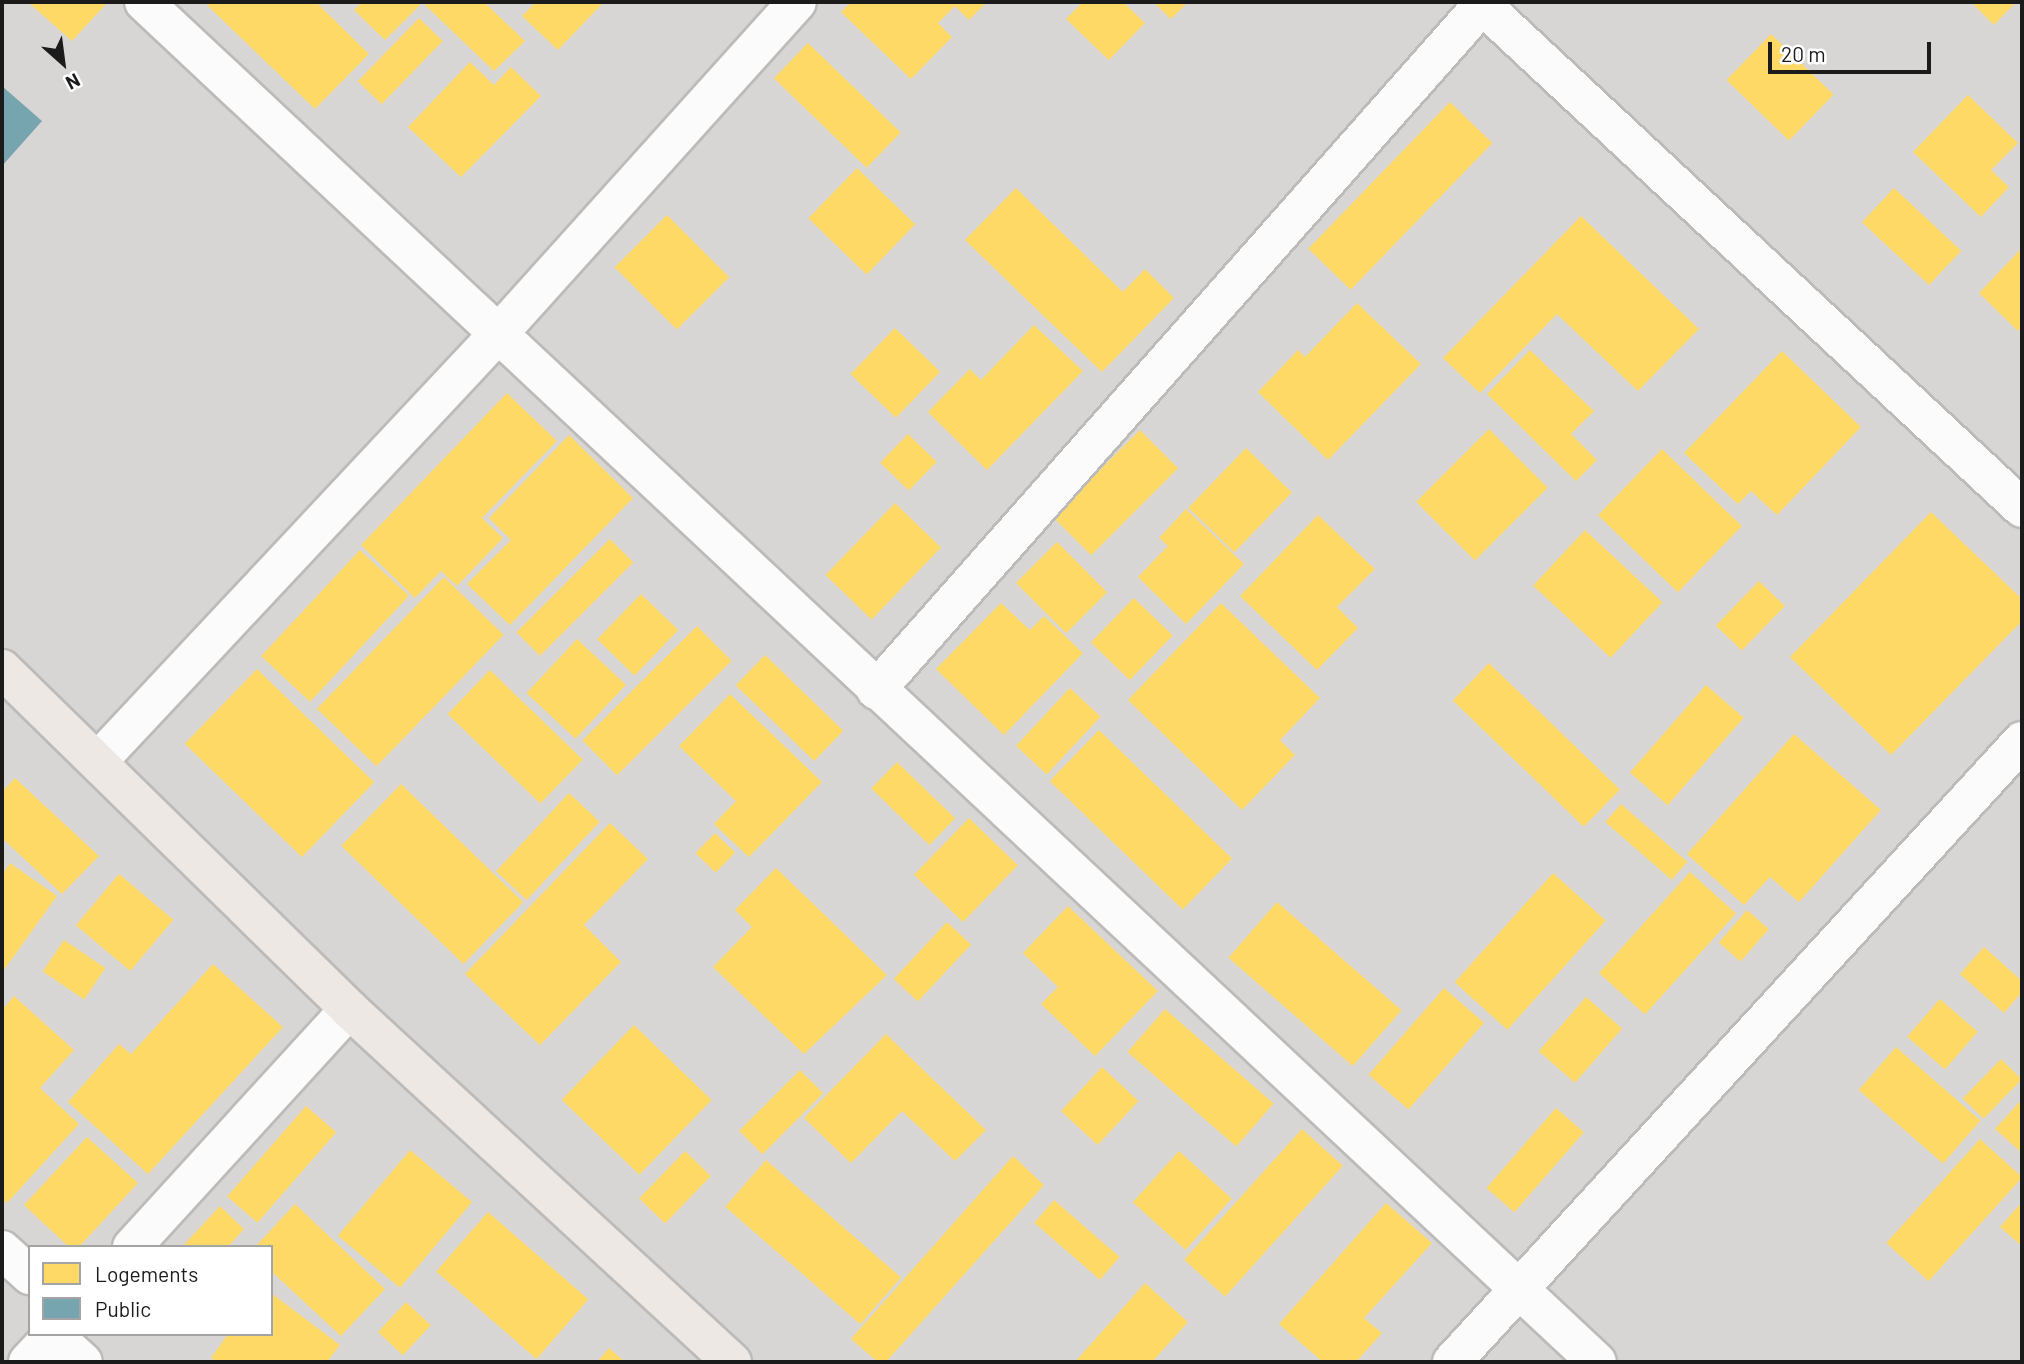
<!DOCTYPE html>
<style>
body{margin:0}
#map{position:relative;width:2024px;height:1364px;overflow:hidden;background:#e9e6e4;font-family:Barlow,sans-serif}
div>[style]{position:absolute}
.residential>*{inset:0;background:#d8d6d5}
.homes>*{inset:0;background:#ffd966;transform-origin:0 0}
.public>*{inset:0;background:#76a5af}
.roads{filter:drop-shadow(2px 0 #bcbbba) drop-shadow(-2px 0 #bcbbba) drop-shadow(0 2px #bcbbba) drop-shadow(0 -2px #bcbbba)}
.minor>*{height:38px;margin:-19px;padding:0 19px;transform-origin:19px;border-radius:19px;background:#fcfbfb}
.tertiary>*{height:38px;margin:-19px;padding:0 19px;transform-origin:19px;border-radius:19px;background:#fcfbfb}
.primary>*{height:38px;margin:-19px;padding:0 19px;transform-origin:19px;border-radius:19px;background:#eee8e4}
span{translate:-50% -50%;white-space:nowrap;text-align:center;line-height:1.15;-webkit-text-stroke:7px #fff;paint-order:stroke}
.frame{position:absolute;inset:0;border:4px solid #1b1b1b;pointer-events:none}
.legend{position:absolute;left:28px;top:1245px;width:245px;height:91px;box-sizing:border-box;background:#fff;border:2px solid #a4a4a4;margin:0;padding:9px 12px;list-style:none;font-size:21px;color:#1b1b1b}
.legend li{display:flex;align-items:center;gap:14px;height:35px}
.legend b{width:35px;border:2px solid #a4a4a4}
.north{position:absolute;left:28px;top:28px;width:70px;height:70px;-webkit-text-stroke:5px #fff;paint-order:stroke;rotate:152deg;font-size:19px;font-weight:700;line-height:28px;text-align:center;color:#1b1b1b}
.north::after{content:'';display:block;margin:auto;width:24px;height:32px;background:#1b1b1b;clip-path:polygon(50% 0,100% 100%,50% 72%,0 100%)}
.scale{position:absolute;left:1768px;top:42px;width:163px;height:32px;box-sizing:border-box;border:4px solid #1b1b1b;border-top:0;padding-left:9px;font-size:21px;line-height:24px;white-space:nowrap;color:#1b1b1b;-webkit-text-stroke:5px #fff;paint-order:stroke}
</style>
<div id="map">
<div class="residential">
<div style="clip-path:polygon(evenodd,2px 2px,2022px 2px,2022px 1362px,2px 1362px,2px 2px,30px 1247px,271px 1247px,271px 1334px,30px 1334px,30px 1247px)"></div>
</div>
<div class="homes">
<div style="clip-path:polygon(28px 2px,105px 2px,107px 3px,72px 41px)"></div>
<div style="clip-path:polygon(210px 2px,316px 2px,369px 54px,315px 109px,207px 5px)"></div>
<div style="clip-path:polygon(362px 2px,423px 2px,385px 40px,354px 10px)"></div>
<div style="clip-path:polygon(428px 2px,484px 2px,525px 41px,494px 71px,425px 5px)"></div>
<div style="clip-path:polygon(536px 2px,604px 2px,558px 50px,522px 16px)"></div>
<div style="clip-path:polygon(851px 2px,987px 2px,969px 20px,955px 6px,938px 23px,952px 37px,911px 79px,841px 12px)"></div>
<div style="clip-path:polygon(1083px 2px,1123px 2px,1145px 23px,1109px 60px,1066px 19px)"></div>
<div style="clip-path:polygon(1153px 2px,1188px 2px,1171px 19px)"></div>
<div style="clip-path:polygon(1971px 2px,2016px 2px,1994px 25px)"></div>
<div style="left:419px;top:18px;width:33px;height:88px;rotate:44deg"></div>
<div style="left:1771px;top:34px;width:87px;height:64px;rotate:44deg"></div>
<div style="left:808px;top:43px;width:129px;height:49px;rotate:44deg"></div>
<div style="clip-path:polygon(470px 62px,494px 85px,511px 67px,541px 96px,461px 177px,408px 127px)"></div>
<div style="clip-path:polygon(1968px 95px,2018px 143px,1991px 170px,2009px 187px,1981px 217px,1913px 152px)"></div>
<div style="left:1450px;top:102px;width:59px;height:204px;rotate:44deg"></div>
<div style="left:857px;top:168px;width:81px;height:70px;rotate:44deg"></div>
<div style="clip-path:polygon(1016px 188px,1123px 292px,1145px 269px,1174px 298px,1102px 372px,965px 240px)"></div>
<div style="left:1894px;top:188px;width:92px;height:47px;rotate:43deg"></div>
<div style="left:667px;top:215px;width:88px;height:74px;rotate:45deg"></div>
<div style="clip-path:polygon(1581px 216px,1699px 329px,1638px 391px,1557px 314px,1480px 393px,1443px 358px)"></div>
<div style="clip-path:polygon(2022px 248px,2022px 326px,2018px 331px,1979px 293px)"></div>
<div style="clip-path:polygon(1357px 303px,1421px 364px,1328px 460px,1258px 392px,1298px 350px,1305px 357px)"></div>
<div style="clip-path:polygon(1034px 325px,1083px 371px,987px 470px,928px 412px,970px 369px,981px 380px)"></div>
<div style="left:895px;top:328px;width:63px;height:64px;rotate:44deg"></div>
<div style="clip-path:polygon(1530px 350px,1594px 411px,1571px 434px,1597px 460px,1576px 481px,1487px 394px)"></div>
<div style="clip-path:polygon(1782px 351px,1861px 427px,1777px 515px,1751px 491px,1738px 504px,1684px 453px)"></div>
<div style="clip-path:polygon(507px 393px,557px 441px,482px 518px,503px 538px,457px 586px,441px 571px,415px 598px,361px 545px)"></div>
<div style="left:1489px;top:429px;width:83px;height:103px;rotate:45deg"></div>
<div style="left:1140px;top:430px;width:54px;height:123px;rotate:45deg"></div>
<div style="left:908px;top:434px;width:40px;height:40px;rotate:44deg"></div>
<div style="clip-path:polygon(569px 435px,633px 498px,510px 625px,467px 584px,511px 540px,489px 518px)"></div>
<div style="left:1246px;top:448px;width:64px;height:83px;rotate:44deg"></div>
<div style="left:1662px;top:449px;width:111px;height:92px;rotate:44deg"></div>
<div style="left:895px;top:503px;width:64px;height:100px;rotate:44deg"></div>
<div style="clip-path:polygon(1186px 509px,1244px 564px,1186px 624px,1138px 577px,1168px 546px,1159px 538px)"></div>
<div style="clip-path:polygon(1931px 512px,2022px 599px,2022px 621px,1891px 755px,1790px 657px)"></div>
<div style="clip-path:polygon(1318px 515px,1375px 569px,1337px 607px,1358px 628px,1317px 670px,1240px 596px)"></div>
<div style="left:1585px;top:530px;width:106px;height:76px;rotate:43deg"></div>
<div style="left:610px;top:539px;width:33px;height:132px;rotate:45deg"></div>
<div style="left:1057px;top:542px;width:71px;height:58px;rotate:45deg"></div>
<div style="left:360px;top:550px;width:67px;height:145px;rotate:43deg"></div>
<div style="left:444px;top:577px;width:83px;height:183px;rotate:44deg"></div>
<div style="left:1759px;top:581px;width:36px;height:62px;rotate:44deg"></div>
<div style="left:641px;top:594px;width:52px;height:63px;rotate:44deg"></div>
<div style="left:1134px;top:598px;width:54px;height:62px;rotate:44deg"></div>
<div style="clip-path:polygon(1001px 603px,1030px 630px,1044px 616px,1083px 653px,1004px 735px,936px 669px)"></div>
<div style="clip-path:polygon(1221px 603px,1320px 698px,1280px 740px,1295px 755px,1242px 810px,1128px 700px)"></div>
<div style="left:697px;top:626px;width:49px;height:162px;rotate:45deg"></div>
<div style="left:577px;top:639px;width:67px;height:74px;rotate:43deg"></div>
<div style="left:765px;top:655px;width:109px;height:42px;rotate:44deg"></div>
<div style="left:1489px;top:663px;width:182px;height:52px;rotate:44deg"></div>
<div style="left:257px;top:669px;width:163px;height:104px;rotate:44deg"></div>
<div style="left:490px;top:670px;width:129px;height:61px;rotate:44deg"></div>
<div style="left:1706px;top:685px;width:50px;height:116px;rotate:41deg"></div>
<div style="left:1070px;top:688px;width:42px;height:79px;rotate:43deg"></div>
<div style="clip-path:polygon(730px 694px,822px 782px,749px 857px,714px 824px,736px 801px,679px 746px)"></div>
<div style="left:1099px;top:730px;width:185px;height:71px;rotate:44deg"></div>
<div style="clip-path:polygon(1794px 734px,1881px 810px,1799px 902px,1770px 877px,1744px 905px,1687px 854px)"></div>
<div style="left:897px;top:762px;width:81px;height:37px;rotate:44deg"></div>
<div style="clip-path:polygon(15px 778px,99px 856px,62px 894px,2px 838px,2px 792px)"></div>
<div style="left:401px;top:784px;width:170px;height:86px;rotate:44deg"></div>
<div style="left:569px;top:793px;width:42px;height:107px;rotate:43deg"></div>
<div style="left:1621px;top:804px;width:88px;height:24px;rotate:41deg"></div>
<div style="left:969px;top:818px;width:68px;height:79px;rotate:44deg"></div>
<div style="clip-path:polygon(610px 823px,648px 859px,584px 925px,621px 962px,540px 1045px,465px 974px)"></div>
<div style="left:715px;top:833px;width:28px;height:28px;rotate:44deg"></div>
<div style="clip-path:polygon(10px 863px,57px 896px,4px 970px,2px 875px)"></div>
<div style="clip-path:polygon(776px 868px,887px 975px,804px 1054px,713px 967px,752px 927px,735px 910px)"></div>
<div style="left:1690px;top:872px;width:62px;height:136px;rotate:42deg"></div>
<div style="left:1553px;top:873px;width:71px;height:147px;rotate:42deg"></div>
<div style="left:119px;top:874px;width:71px;height:67px;rotate:40deg"></div>
<div style="left:1277px;top:902px;width:165px;height:74px;rotate:41deg"></div>
<div style="clip-path:polygon(1068px 906px,1158px 991px,1095px 1056px,1041px 1004px,1058px 987px,1023px 953px)"></div>
<div style="left:1747px;top:910px;width:29px;height:43px;rotate:41deg"></div>
<div style="left:947px;top:922px;width:33px;height:78px;rotate:43deg"></div>
<div style="left:64px;top:940px;width:50px;height:38px;rotate:34deg"></div>
<div style="clip-path:polygon(1984px 947px,2022px 981px,2022px 992px,2004px 1013px,1960px 974px)"></div>
<div style="clip-path:polygon(213px 964px,283px 1027px,148px 1174px,68px 1102px,119px 1044px,131px 1054px)"></div>
<div style="left:1444px;top:988px;width:53px;height:115px;rotate:41deg"></div>
<div style="clip-path:polygon(14px 996px,74px 1050px,40px 1088px,79px 1124px,7px 1203px,2px 1198px,2px 1010px)"></div>
<div style="left:1586px;top:997px;width:48px;height:72px;rotate:41deg"></div>
<div style="left:1940px;top:999px;width:50px;height:50px;rotate:41deg"></div>
<div style="left:1165px;top:1009px;width:144px;height:57px;rotate:41deg"></div>
<div style="left:634px;top:1025px;width:108px;height:104px;rotate:44deg"></div>
<div style="clip-path:polygon(886px 1034px,986px 1130px,955px 1161px,902px 1111px,851px 1163px,804px 1118px)"></div>
<div style="left:1896px;top:1047px;width:112px;height:57px;rotate:41deg"></div>
<div style="left:2001px;top:1059px;width:29px;height:55px;rotate:44deg"></div>
<div style="left:1102px;top:1067px;width:50px;height:60px;rotate:43deg"></div>
<div style="left:800px;top:1070px;width:33px;height:86px;rotate:45deg"></div>
<div style="clip-path:polygon(2022px 1099px,2022px 1153px,1995px 1129px)"></div>
<div style="left:306px;top:1106px;width:40px;height:120px;rotate:41deg"></div>
<div style="left:1556px;top:1108px;width:37px;height:106px;rotate:41deg"></div>
<div style="left:1302px;top:1129px;width:55px;height:176px;rotate:42deg"></div>
<div style="clip-path:polygon(87px 1137px,138px 1183px,79px 1247px,69px 1247px,24px 1205px)"></div>
<div style="left:1980px;top:1139px;width:57px;height:140px;rotate:42deg"></div>
<div style="left:410px;top:1150px;width:81px;height:112px;rotate:40deg"></div>
<div style="left:685px;top:1151px;width:36px;height:66px;rotate:44deg"></div>
<div style="left:1179px;top:1151px;width:71px;height:69px;rotate:42deg"></div>
<div style="clip-path:polygon(1013px 1156px,1044px 1185px,886px 1362px,878px 1362px,851px 1339px)"></div>
<div style="left:766px;top:1160px;width:179px;height:62px;rotate:41deg"></div>
<div style="left:1054px;top:1200px;width:87px;height:30px;rotate:41deg"></div>
<div style="clip-path:polygon(2022px 1202px,2022px 1246px,2000px 1227px)"></div>
<div style="clip-path:polygon(1386px 1203px,1432px 1243px,1364px 1318px,1382px 1333px,1356px 1362px,1323px 1362px,1279px 1324px)"></div>
<div style="clip-path:polygon(295px 1204px,385px 1289px,341px 1336px,271px 1271px,271px 1247px,255px 1247px)"></div>
<div style="clip-path:polygon(220px 1206px,244px 1229px,228px 1247px,182px 1247px)"></div>
<div style="left:488px;top:1212px;width:133px;height:79px;rotate:41deg"></div>
<div style="clip-path:polygon(1145px 1283px,1188px 1322px,1152px 1362px,1075px 1362px)"></div>
<div style="clip-path:polygon(271px 1293px,340px 1345px,327px 1362px,217px 1362px,211px 1358px,228px 1334px,271px 1334px)"></div>
<div style="left:406px;top:1302px;width:34px;height:41px;rotate:43deg"></div>
<div style="clip-path:polygon(609px 1348px,625px 1362px,597px 1362px)"></div>
</div>
<div class="public">
<div style="clip-path:polygon(2px 86px,42px 121px,2px 166px)"></div>
</div>
<div class="roads">
<div class="minor">
<div style="left:144px;top:2px;width:1990px;rotate:43.11deg"></div>
<div style="left:1479px;top:2px;width:742px;rotate:42.98deg"></div>
<div style="left:876px;top:690px;width:919px;rotate:-48.49deg"></div>
<div style="left:99px;top:760px;width:585px;rotate:-46.87deg"></div>
<div style="left:499px;top:333px;width:445px;rotate:-48deg"></div>
<div style="left:132px;top:1247px;width:322px;rotate:-47.6deg"></div>
<div style="left:2px;top:1250px;width:38px;rotate:42deg"></div>
<div style="left:53px;top:1335px;width:40px;rotate:42deg"></div>
<div style="left:28px;top:1362px;width:38px;rotate:-47deg"></div>
</div>
<div class="tertiary">
<div style="left:1452px;top:1362px;width:843px;rotate:-47.45deg"></div>
</div>
<div class="primary">
<div style="left:2px;top:669px;width:486px;rotate:44.4deg"></div>
<div style="left:349px;top:1009px;width:521px;rotate:42.67deg"></div>
</div>
</div>
<div class="frame"></div>
<ul class="legend">
<li><b style="height:19px;background:#ffd966"></b>Logements</li>
<li><b style="height:19px;background:#76a5af"></b>Public</li>
</ul>
<div class="north">N</div>
<div class="scale">20 m</div>
</div>
